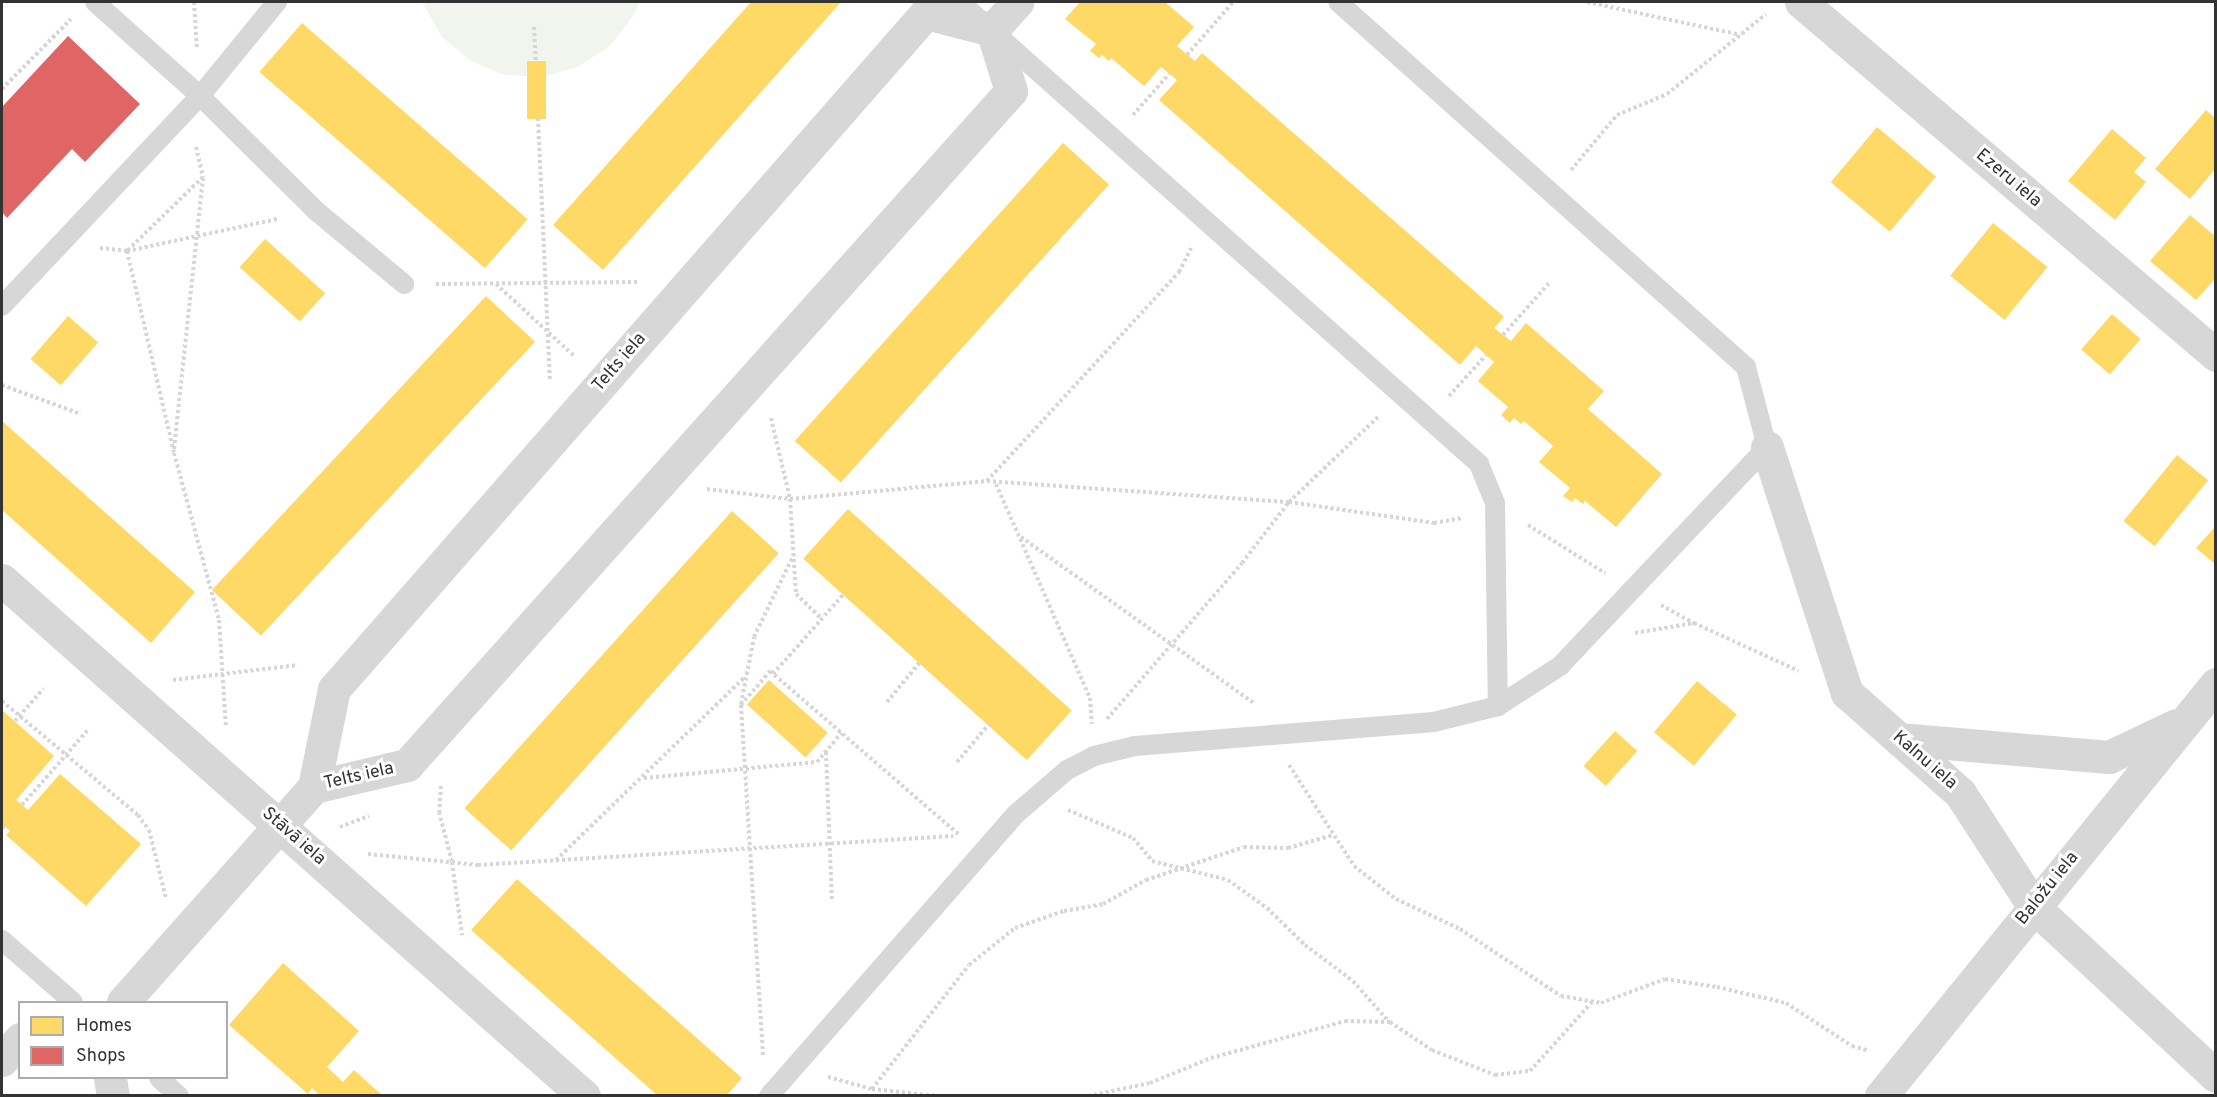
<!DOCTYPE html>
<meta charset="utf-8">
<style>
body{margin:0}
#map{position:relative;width:2217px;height:1097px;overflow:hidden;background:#fff;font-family:Overpass,sans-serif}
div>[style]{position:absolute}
.green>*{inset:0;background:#f1f5ed}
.homes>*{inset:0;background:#ffd966;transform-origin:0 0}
.shops>*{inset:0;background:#e06666}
.path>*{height:4px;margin-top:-2px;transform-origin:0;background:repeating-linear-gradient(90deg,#d6d6d6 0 3px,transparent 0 6px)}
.lane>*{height:20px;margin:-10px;padding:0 10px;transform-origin:10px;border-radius:10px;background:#d7d7d7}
.street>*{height:33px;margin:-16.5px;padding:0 16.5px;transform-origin:16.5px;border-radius:16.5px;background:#d7d7d7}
span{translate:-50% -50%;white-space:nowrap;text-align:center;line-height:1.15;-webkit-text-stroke:6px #fff;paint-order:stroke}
.street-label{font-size:18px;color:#333}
.frame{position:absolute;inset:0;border:3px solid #333;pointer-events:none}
.legend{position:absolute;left:18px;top:1001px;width:210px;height:78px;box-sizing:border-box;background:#fff;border:2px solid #adadad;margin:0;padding:8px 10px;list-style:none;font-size:18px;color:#333}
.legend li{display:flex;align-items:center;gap:12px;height:30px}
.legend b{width:30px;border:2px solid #adadad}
</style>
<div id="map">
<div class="green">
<div style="clip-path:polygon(422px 2px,639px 2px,635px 13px,611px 45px,578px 67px,542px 77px,505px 75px,471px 61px,442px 37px)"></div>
</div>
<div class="homes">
<div style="clip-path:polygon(751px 2px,841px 2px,603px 270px,553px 225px)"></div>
<div style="clip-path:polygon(1080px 2px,1165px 2px,1194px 27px,1177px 46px,1195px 61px,1202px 53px,1504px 317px,1494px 328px,1511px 341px,1526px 323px,1604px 391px,1588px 409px,1662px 474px,1616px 527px,1585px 501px,1583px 504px,1575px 498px,1572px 502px,1563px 496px,1570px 488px,1539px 462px,1553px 446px,1524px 421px,1521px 424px,1514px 418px,1510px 423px,1501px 415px,1508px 407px,1478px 381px,1494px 362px,1476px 346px,1460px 365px,1159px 100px,1177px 80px,1161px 67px,1144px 86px,1111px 58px,1109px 61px,1102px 55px,1099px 58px,1090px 51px,1096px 44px,1065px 19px)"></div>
<div style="left:302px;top:23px;width:299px;height:65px;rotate:41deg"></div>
<div style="left:527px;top:61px;width:19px;height:58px"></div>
<div style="clip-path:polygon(2206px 110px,2216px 119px,2216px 168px,2190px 199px,2155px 169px)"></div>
<div style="left:1877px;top:127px;width:77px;height:72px;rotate:40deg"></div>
<div style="clip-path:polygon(2112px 129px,2146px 158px,2134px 172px,2146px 182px,2115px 220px,2068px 181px)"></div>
<div style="left:1063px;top:143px;width:62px;height:401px;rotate:42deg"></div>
<div style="clip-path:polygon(2190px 215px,2216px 237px,2216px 278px,2196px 300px,2150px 261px)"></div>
<div style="left:1993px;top:223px;width:70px;height:68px;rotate:39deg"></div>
<div style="left:265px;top:239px;width:81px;height:38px;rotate:42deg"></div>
<div style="left:486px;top:296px;width:67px;height:402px;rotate:43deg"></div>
<div style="left:2112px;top:314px;width:38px;height:47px;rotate:41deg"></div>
<div style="left:68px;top:316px;width:40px;height:57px;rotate:41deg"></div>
<div style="clip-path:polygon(2px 421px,195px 592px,151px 643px,2px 510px)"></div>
<div style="left:2177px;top:455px;width:40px;height:85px;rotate:39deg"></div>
<div style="left:848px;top:509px;width:301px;height:67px;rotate:42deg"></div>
<div style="left:732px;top:511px;width:63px;height:400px;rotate:42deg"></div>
<div style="clip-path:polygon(2216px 526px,2216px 565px,2196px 548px)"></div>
<div style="left:769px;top:680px;width:79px;height:33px;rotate:42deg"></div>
<div style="left:1697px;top:681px;width:52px;height:67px;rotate:40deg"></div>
<div style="clip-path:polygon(2px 710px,54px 756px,16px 800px,28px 810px,60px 774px,141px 844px,86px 906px,6px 835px,10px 831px,2px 824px)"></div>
<div style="left:1615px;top:731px;width:30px;height:47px;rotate:42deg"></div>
<div style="clip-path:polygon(517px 879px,742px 1078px,726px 1096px,658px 1096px,471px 930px)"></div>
<div style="clip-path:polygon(283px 963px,359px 1031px,327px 1067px,343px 1082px,354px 1070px,383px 1096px,320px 1096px,312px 1088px,308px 1094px,229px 1025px)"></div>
</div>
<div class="shops">
<div style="clip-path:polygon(68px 36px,140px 104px,85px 162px,72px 149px,7px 218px,2px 212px,2px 107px)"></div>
</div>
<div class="path">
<div style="left:194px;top:2px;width:48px;rotate:86.4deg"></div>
<div style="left:1587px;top:2px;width:157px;rotate:12.1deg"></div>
<div style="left:534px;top:27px;width:34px;rotate:87deg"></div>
<div style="left:1187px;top:55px;width:70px;rotate:-49deg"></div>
<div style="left:2px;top:89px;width:98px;rotate:-45.4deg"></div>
<div style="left:1133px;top:115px;width:55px;rotate:-48.7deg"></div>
<div style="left:538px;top:118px;width:263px;rotate:87.4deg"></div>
<div style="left:196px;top:147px;width:31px;rotate:77deg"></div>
<div style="left:203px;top:177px;width:106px;rotate:135.8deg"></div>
<div style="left:127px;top:251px;width:207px;rotate:76.9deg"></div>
<div style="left:174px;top:453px;width:173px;rotate:74.9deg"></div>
<div style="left:219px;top:620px;width:108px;rotate:86.3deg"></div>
<div style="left:1571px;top:170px;width:72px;rotate:-50.1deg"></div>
<div style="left:1617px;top:115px;width:54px;rotate:-22.8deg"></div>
<div style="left:1667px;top:94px;width:127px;rotate:-38.9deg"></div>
<div style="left:100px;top:248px;width:27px;rotate:6deg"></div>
<div style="left:127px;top:251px;width:154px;rotate:-12deg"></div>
<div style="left:436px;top:284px;width:202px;rotate:-0.6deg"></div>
<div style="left:496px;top:284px;width:106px;rotate:42.7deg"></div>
<div style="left:1503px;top:335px;width:69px;rotate:-48.5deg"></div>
<div style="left:2px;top:385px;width:84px;rotate:20.2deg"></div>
<div style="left:1449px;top:396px;width:55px;rotate:-47.9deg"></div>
<div style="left:771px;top:418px;width:83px;rotate:76.8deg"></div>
<div style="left:790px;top:499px;width:95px;rotate:86.4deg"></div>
<div style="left:796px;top:594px;width:36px;rotate:44deg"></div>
<div style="left:174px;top:449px;width:274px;rotate:-83.9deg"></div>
<div style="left:987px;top:481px;width:303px;rotate:4deg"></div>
<div style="left:1289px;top:502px;width:147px;rotate:8.2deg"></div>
<div style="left:1434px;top:523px;width:29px;rotate:-10deg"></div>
<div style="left:996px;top:484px;width:234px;rotate:66.3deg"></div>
<div style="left:1090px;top:698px;width:26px;rotate:86deg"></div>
<div style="left:707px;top:489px;width:84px;rotate:6.9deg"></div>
<div style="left:790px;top:499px;width:198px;rotate:-5.2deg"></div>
<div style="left:987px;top:481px;width:284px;rotate:-47.4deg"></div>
<div style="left:1179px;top:272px;width:27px;rotate:-63deg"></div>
<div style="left:1528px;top:525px;width:91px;rotate:31.9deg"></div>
<div style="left:1021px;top:537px;width:287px;rotate:35.5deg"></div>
<div style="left:1661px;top:605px;width:38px;rotate:29deg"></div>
<div style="left:1635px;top:633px;width:60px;rotate:-9.6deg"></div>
<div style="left:1694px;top:623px;width:115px;rotate:24.6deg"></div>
<div style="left:773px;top:674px;width:106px;rotate:-48.5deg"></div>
<div style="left:173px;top:680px;width:126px;rotate:-6.8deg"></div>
<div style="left:2px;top:701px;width:177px;rotate:40deg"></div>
<div style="left:138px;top:815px;width:19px;rotate:54deg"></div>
<div style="left:149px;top:830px;width:70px;rotate:76deg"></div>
<div style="left:887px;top:702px;width:52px;rotate:-50.5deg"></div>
<div style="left:741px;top:704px;width:68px;rotate:-79deg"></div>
<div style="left:754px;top:637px;width:92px;rotate:-64.3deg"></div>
<div style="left:1107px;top:719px;width:206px;rotate:-49.1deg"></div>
<div style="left:1242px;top:563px;width:77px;rotate:-52.4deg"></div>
<div style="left:1289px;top:502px;width:126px;rotate:-43.7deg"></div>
<div style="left:15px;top:721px;width:43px;rotate:-48.8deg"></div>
<div style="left:826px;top:752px;width:149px;rotate:87.7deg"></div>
<div style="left:957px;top:762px;width:50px;rotate:-49.9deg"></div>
<div style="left:1289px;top:765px;width:120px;rotate:57.2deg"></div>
<div style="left:1354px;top:866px;width:53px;rotate:38.2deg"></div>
<div style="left:1396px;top:899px;width:71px;rotate:25.1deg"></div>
<div style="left:1460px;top:929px;width:121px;rotate:33.6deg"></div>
<div style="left:1561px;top:996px;width:41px;rotate:9.9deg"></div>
<div style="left:1601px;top:1003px;width:68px;rotate:-20.6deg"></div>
<div style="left:1665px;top:979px;width:53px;rotate:8.7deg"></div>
<div style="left:1717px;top:987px;width:71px;rotate:13.1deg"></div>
<div style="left:1786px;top:1003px;width:79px;rotate:33.1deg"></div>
<div style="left:1852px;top:1046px;width:18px;rotate:16deg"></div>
<div style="left:644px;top:778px;width:174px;rotate:-5.3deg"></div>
<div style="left:817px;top:762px;width:38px;rotate:-50deg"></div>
<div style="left:441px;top:786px;width:26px;rotate:94deg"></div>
<div style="left:439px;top:812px;width:52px;rotate:75.4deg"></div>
<div style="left:452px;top:862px;width:74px;rotate:82.2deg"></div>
<div style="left:22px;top:805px;width:100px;rotate:-48.7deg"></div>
<div style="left:1068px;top:810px;width:71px;rotate:23.3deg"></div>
<div style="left:1133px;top:838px;width:30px;rotate:50deg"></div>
<div style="left:1152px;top:861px;width:78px;rotate:14deg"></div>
<div style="left:1228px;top:880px;width:48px;rotate:35.7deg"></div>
<div style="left:1267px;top:908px;width:53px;rotate:44.2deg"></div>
<div style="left:1305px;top:945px;width:60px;rotate:36.9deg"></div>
<div style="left:1353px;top:981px;width:55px;rotate:48.7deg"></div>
<div style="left:340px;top:827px;width:31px;rotate:-21deg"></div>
<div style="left:2px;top:828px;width:3px;rotate:-45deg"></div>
<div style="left:368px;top:854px;width:111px;rotate:5.7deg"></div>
<div style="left:478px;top:865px;width:476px;rotate:-3.5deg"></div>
<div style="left:556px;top:860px;width:264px;rotate:-44.1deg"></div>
<div style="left:763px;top:1055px;width:351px;rotate:-93.6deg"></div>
<div style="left:741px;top:705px;width:45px;rotate:-49.5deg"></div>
<div style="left:770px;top:671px;width:249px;rotate:40.9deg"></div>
<div style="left:828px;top:1077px;width:46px;rotate:15.3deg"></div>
<div style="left:872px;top:1089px;width:65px;rotate:6.1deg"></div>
<div style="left:872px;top:1089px;width:157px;rotate:-52deg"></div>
<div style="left:969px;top:965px;width:59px;rotate:-38.8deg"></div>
<div style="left:1015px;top:928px;width:52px;rotate:-19.1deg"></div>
<div style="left:1064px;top:911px;width:40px;rotate:-10deg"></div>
<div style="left:1103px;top:904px;width:49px;rotate:-29.2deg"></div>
<div style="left:1146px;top:880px;width:103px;rotate:-18.6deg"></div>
<div style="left:1244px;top:847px;width:44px;rotate:1.3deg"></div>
<div style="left:1288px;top:848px;width:47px;rotate:-16.1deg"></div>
<div style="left:1088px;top:1096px;width:63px;rotate:-11.8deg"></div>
<div style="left:1150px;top:1083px;width:66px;rotate:-22.3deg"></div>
<div style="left:1211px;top:1058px;width:139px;rotate:-15.4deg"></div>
<div style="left:1345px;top:1021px;width:45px;rotate:1.3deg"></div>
<div style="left:1390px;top:1022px;width:50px;rotate:33.7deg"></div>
<div style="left:1432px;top:1050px;width:68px;rotate:21.6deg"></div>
<div style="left:1495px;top:1075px;width:35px;rotate:-7deg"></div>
<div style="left:1530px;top:1071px;width:93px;rotate:-48.1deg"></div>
</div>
<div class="lane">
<div style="left:95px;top:2px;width:141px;rotate:41.8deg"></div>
<div style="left:200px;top:96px;width:162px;rotate:44.7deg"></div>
<div style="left:315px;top:210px;width:116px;rotate:39.7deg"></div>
<div style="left:960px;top:2px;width:695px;rotate:41.67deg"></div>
<div style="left:1479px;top:464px;width:42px;rotate:67.7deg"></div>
<div style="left:1495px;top:503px;width:203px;rotate:89.2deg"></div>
<div style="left:2px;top:306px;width:289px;rotate:-46.7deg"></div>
<div style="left:200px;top:96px;width:122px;rotate:-50.7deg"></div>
<div style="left:2px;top:940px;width:94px;rotate:41.1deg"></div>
<div style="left:159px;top:1078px;width:27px;rotate:42deg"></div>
<div style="left:769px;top:1096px;width:375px;rotate:-48.8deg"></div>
<div style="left:1016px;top:814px;width:67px;rotate:-40.8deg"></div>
<div style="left:1067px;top:770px;width:30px;rotate:-27deg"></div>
<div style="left:1094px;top:756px;width:42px;rotate:-13.7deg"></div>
<div style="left:1135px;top:746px;width:300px;rotate:-4.6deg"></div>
<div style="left:1434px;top:722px;width:66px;rotate:-14deg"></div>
<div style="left:1498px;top:706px;width:74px;rotate:-32.8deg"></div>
<div style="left:1560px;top:666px;width:301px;rotate:-46.6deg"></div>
<div style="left:1767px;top:447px;width:83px;rotate:-104.7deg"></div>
<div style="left:1746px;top:367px;width:547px;rotate:-138.18deg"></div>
</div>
<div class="street">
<div style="left:1801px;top:2px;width:545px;rotate:40.38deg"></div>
<div style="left:992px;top:30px;width:38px;rotate:-48deg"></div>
<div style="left:1767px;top:447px;width:259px;rotate:72deg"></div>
<div style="left:1847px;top:693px;width:151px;rotate:41.5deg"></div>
<div style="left:1960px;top:793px;width:136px;rotate:57deg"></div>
<div style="left:2034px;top:907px;width:248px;rotate:42.9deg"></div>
<div style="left:2px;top:580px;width:778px;rotate:41.56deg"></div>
<div style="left:1899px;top:739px;width:211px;rotate:4.9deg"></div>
<div style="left:2109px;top:757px;width:74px;rotate:-25.5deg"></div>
<div style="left:314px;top:787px;width:96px;rotate:-13.3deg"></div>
<div style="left:407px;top:765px;width:905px;rotate:-48.14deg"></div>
<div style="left:1011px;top:91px;width:64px;rotate:-107.3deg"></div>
<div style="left:123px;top:1002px;width:288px;rotate:-48.4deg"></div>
<div style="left:314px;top:787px;width:100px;rotate:-78.5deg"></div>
<div style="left:334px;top:689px;width:899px;rotate:-48.79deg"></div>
<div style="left:926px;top:13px;width:68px;rotate:14.4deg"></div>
<div style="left:2px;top:1060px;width:28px;rotate:-49deg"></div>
<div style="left:110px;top:1078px;width:18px;rotate:81deg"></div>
<div style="left:1881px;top:1096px;width:531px;rotate:-50.89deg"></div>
</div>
<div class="street-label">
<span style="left:2008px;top:179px;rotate:40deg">Ezeru iela</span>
<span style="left:620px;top:363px;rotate:-49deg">Telts iela</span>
<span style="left:1924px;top:761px;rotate:41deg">Kalnu iela</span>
<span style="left:359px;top:777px;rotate:-13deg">Telts iela</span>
<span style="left:293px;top:837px;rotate:41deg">Stāvā iela</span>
<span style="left:2048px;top:889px;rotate:-51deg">Baložu iela</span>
</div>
<div class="frame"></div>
<ul class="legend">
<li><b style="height:16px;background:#ffd966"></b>Homes</li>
<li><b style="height:16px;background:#e06666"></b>Shops</li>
</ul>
</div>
